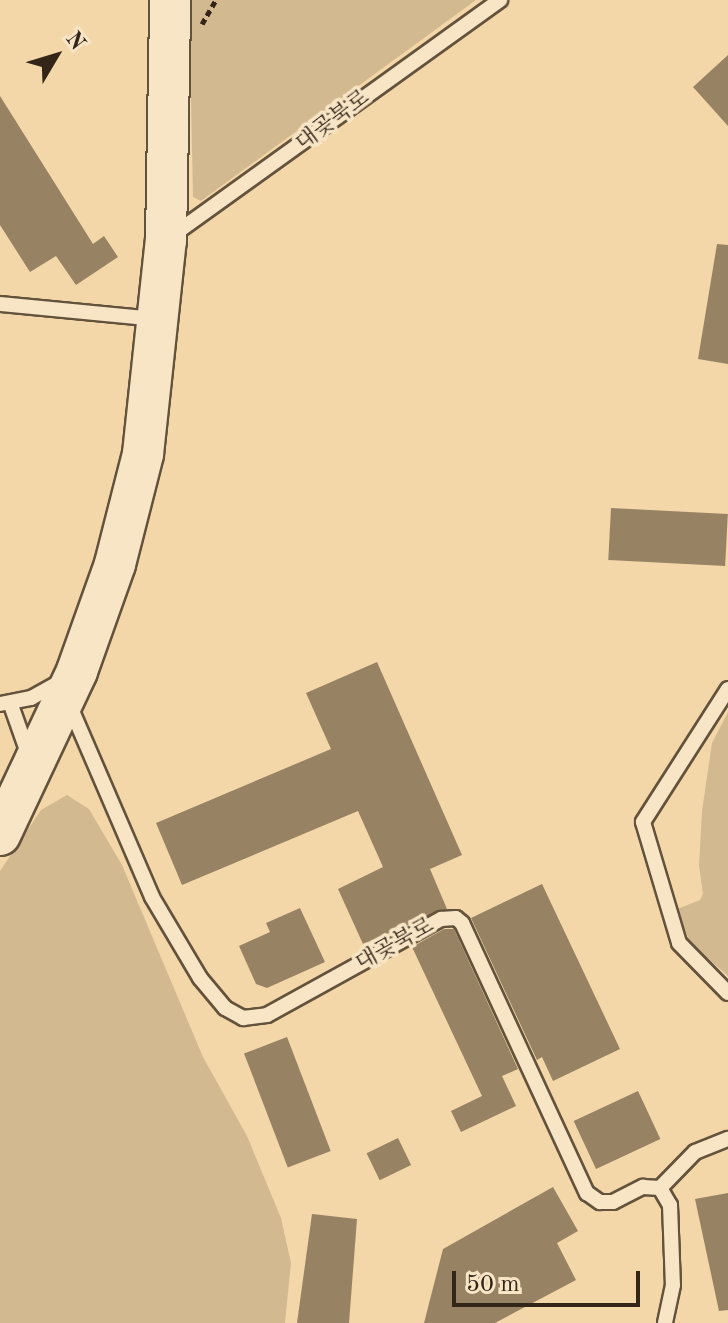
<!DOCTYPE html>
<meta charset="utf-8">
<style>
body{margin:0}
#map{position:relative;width:728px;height:1323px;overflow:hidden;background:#f4d7a8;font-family:"Old Standard TT","Noto Serif KR",serif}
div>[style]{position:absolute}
.green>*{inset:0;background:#d3b990}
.building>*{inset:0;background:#978263;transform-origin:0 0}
.path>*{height:5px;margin-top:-2.5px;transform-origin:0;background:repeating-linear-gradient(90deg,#332518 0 6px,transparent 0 10px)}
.roads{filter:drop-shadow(2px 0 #63523c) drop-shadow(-2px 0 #63523c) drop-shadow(0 2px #63523c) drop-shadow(0 -2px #63523c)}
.lane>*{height:14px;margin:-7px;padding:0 7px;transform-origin:7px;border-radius:7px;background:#f8e5c6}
.secondary>*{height:40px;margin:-20px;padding:0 20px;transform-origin:20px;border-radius:20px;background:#f8e5c6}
span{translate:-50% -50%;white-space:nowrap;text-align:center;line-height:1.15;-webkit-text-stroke:7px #f8e5c6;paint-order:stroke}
.street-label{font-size:22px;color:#332518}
.north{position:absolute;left:16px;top:16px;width:80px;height:80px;-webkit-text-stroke:6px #f8e5c6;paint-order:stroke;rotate:52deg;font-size:22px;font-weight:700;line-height:32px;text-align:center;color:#332518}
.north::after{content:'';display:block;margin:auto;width:28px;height:36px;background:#332518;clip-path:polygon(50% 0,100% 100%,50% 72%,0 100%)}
.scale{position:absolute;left:452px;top:1271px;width:188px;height:36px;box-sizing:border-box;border:4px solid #332518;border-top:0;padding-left:10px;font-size:24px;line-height:28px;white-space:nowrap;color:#332518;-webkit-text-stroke:6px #f8e5c6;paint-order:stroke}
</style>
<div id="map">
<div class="green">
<div style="clip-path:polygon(189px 0,476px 0,201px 201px,193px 197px)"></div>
<div style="clip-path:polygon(728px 712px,728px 976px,690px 943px,677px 909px,700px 900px,703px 894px,699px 866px,702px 811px,712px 743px)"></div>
<div style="clip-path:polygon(67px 795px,89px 809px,122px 865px,203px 1057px,247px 1136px,281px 1218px,291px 1263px,285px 1323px,0 1323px,0 871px,41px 810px)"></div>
</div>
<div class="building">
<div style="clip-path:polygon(728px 55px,728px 126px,693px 87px)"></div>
<div style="clip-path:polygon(0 96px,93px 244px,104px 236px,118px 257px,76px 285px,56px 256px,30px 272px,0 225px)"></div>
<div style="clip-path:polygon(717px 244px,728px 245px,728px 364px,698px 359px)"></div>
<div style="left:611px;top:508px;width:117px;height:52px;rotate:3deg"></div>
<div style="clip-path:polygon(377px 662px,462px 855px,430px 869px,447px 909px,363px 944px,338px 889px,383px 867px,358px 811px,182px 885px,156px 823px,331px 749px,306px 693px)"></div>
<div style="clip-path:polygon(542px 884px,620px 1049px,553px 1081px,542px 1057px,537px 1060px,471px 918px)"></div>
<div style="clip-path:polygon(300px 908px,325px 962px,267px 988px,256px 984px,239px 946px,270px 932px,266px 923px)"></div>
<div style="clip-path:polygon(444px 929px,454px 929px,518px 1069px,502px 1076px,516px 1106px,461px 1132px,451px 1111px,482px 1096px,412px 947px)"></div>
<div style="left:287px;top:1037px;width:122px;height:46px;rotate:69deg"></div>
<div style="left:638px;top:1091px;width:53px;height:71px;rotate:65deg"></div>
<div style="left:398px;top:1138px;width:30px;height:35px;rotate:64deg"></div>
<div style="clip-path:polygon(553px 1187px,578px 1231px,557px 1243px,576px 1280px,495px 1323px,424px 1323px,443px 1249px)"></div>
<div style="clip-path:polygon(728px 1193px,728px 1310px,719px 1311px,695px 1199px)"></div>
<div style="clip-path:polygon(312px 1214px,357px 1219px,349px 1323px,297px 1323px)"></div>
</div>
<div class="path">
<div style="left:202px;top:24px;width:28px;rotate:-60deg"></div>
</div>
<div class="roads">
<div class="lane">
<div style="left:173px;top:235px;width:403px;rotate:-35.7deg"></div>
<div style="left:0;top:304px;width:156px;rotate:5.5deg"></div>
<div style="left:728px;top:689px;width:158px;rotate:122.6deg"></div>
<div style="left:643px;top:822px;width:126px;rotate:73.4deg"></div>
<div style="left:679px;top:943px;width:70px;rotate:45.6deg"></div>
<div style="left:0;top:704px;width:32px;rotate:-11deg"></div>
<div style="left:31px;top:698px;width:35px;rotate:-29deg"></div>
<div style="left:69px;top:704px;width:210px;rotate:66.7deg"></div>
<div style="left:152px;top:897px;width:94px;rotate:59.3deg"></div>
<div style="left:200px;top:978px;width:39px;rotate:50deg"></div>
<div style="left:225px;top:1008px;width:21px;rotate:29deg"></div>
<div style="left:243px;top:1018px;width:24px;rotate:-7deg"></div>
<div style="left:267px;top:1015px;width:199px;rotate:-28.9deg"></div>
<div style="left:441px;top:919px;width:15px;rotate:-4deg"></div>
<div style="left:456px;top:918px;width:8px;rotate:40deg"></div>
<div style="left:462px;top:923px;width:298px;rotate:65.2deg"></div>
<div style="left:587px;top:1193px;width:16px;rotate:35deg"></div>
<div style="left:600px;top:1202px;width:13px"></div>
<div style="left:613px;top:1202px;width:34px;rotate:-27deg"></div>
<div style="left:643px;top:1187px;width:17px;rotate:3deg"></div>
<div style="left:660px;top:1188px;width:20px;rotate:60deg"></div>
<div style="left:670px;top:1205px;width:80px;rotate:87.9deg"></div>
<div style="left:673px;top:1285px;width:39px;rotate:102deg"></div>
<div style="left:11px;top:705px;width:51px;rotate:70.5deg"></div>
<div style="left:660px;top:1188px;width:50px;rotate:-45.8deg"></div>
<div style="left:695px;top:1152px;width:35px;rotate:-22deg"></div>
</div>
<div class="secondary">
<div style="left:0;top:835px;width:181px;rotate:-64.8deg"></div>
<div style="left:77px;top:671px;width:114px;rotate:-70.4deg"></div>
<div style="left:115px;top:564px;width:114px;rotate:-75.7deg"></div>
<div style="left:143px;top:454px;width:215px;rotate:-83.9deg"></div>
<div style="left:166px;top:240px;width:240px;rotate:-89deg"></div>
</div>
</div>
<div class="street-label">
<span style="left:333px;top:121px;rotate:-37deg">대곶북로</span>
<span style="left:395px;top:945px;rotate:-29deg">대곶북로</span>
</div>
<div class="north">N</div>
<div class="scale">50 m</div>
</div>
